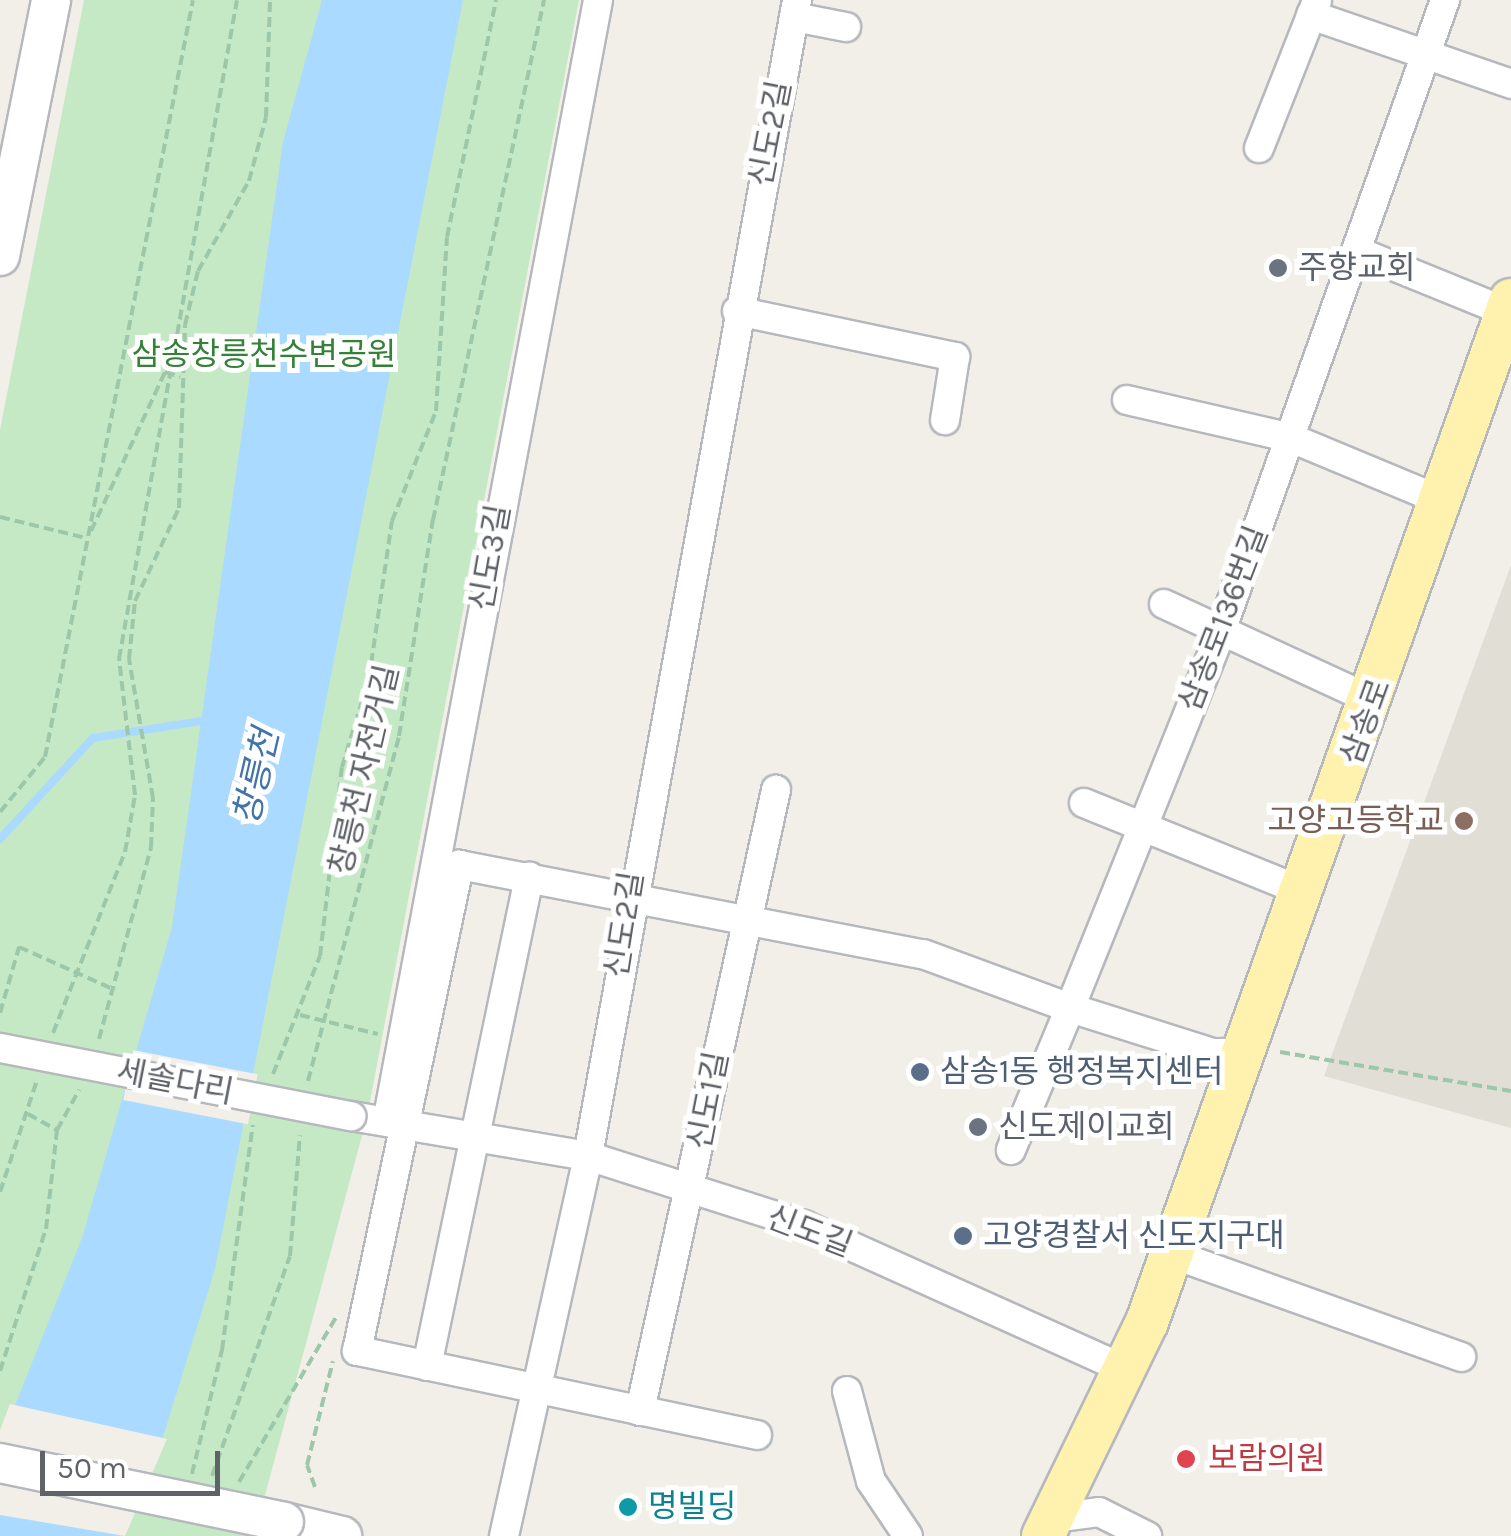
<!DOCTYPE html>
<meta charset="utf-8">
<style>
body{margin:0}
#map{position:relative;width:1511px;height:1536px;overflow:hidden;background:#f1efe8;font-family:Karla,"Noto Sans KR",sans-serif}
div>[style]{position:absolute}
.education>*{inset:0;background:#e1ded6}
.green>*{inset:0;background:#c5e8c5}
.water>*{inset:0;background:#aadaff}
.pier>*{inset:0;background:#f1efe8;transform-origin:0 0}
.stream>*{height:8px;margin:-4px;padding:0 4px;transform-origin:4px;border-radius:4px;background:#aadaff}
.path>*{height:4px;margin-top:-2px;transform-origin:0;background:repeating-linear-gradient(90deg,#9cc7a9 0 10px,transparent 0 15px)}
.roads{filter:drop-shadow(2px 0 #b5b8bc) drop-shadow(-2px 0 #b5b8bc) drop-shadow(0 2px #b5b8bc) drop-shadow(0 -2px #b5b8bc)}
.street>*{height:28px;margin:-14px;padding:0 14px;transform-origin:14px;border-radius:14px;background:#fff}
.secondary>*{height:38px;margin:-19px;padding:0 19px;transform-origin:19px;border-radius:19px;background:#fff}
.primary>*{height:42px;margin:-21px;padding:0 21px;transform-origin:21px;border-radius:21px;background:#fff2af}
.bridges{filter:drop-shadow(2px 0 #b5b8bc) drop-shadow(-2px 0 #b5b8bc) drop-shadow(0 2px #b5b8bc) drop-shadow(0 -2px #b5b8bc)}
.street-bridge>*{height:28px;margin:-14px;padding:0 14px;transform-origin:14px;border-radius:14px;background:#fff}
.secondary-bridge>*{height:38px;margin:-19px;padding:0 19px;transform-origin:19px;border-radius:19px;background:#fff}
.dots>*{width:28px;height:28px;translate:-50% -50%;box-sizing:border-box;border:5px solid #fff;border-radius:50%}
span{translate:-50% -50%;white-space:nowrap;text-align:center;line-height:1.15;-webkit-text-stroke:10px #fff;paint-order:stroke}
.street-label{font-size:32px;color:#5f6368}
.worship-label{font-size:32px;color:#5b616d}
.left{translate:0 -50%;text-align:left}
.park-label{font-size:32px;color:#348238}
.education-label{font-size:32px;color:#785e54}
.right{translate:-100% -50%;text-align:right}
.service-label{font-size:32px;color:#4e5e75}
.health-label{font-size:32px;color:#be3a42}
.culture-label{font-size:32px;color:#0d838f}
.water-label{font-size:35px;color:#4174aa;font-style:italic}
.scale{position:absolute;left:40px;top:1451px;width:180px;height:45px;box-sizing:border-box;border:5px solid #5f6368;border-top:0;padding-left:12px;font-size:30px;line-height:35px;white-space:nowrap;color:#5f6368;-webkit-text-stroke:8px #fff;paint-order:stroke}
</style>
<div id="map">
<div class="education">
<div style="clip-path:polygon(1511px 565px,1511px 1128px,1324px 1076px)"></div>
</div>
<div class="green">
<div style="clip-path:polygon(84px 0,579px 0,367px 1117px,254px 1536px,0 1536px,0 430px)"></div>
</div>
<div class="water">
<div style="clip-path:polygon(322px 0,463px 0,215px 1269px,149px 1482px,119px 1536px,0 1536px,0 1443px,82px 1238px,172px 927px,283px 142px)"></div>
</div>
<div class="pier">
<div style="left:133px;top:1050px;width:127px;height:51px;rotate:11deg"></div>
<div style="clip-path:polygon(10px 1404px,167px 1439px,125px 1536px,0 1515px,0 1430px)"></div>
</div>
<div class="stream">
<div style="left:0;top:839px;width:137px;rotate:-47.4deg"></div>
<div style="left:93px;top:738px;width:122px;rotate:-8.9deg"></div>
</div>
<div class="path">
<div style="left:0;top:517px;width:89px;rotate:13.7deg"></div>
<div style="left:91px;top:531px;width:175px;rotate:-65deg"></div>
<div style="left:165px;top:372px;width:16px;rotate:18deg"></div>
<div style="left:0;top:812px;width:71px;rotate:-50.7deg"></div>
<div style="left:45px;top:757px;width:771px;rotate:-78.94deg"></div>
<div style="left:0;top:1013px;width:69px;rotate:-73.9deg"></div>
<div style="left:19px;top:947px;width:105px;rotate:24.1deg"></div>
<div style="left:300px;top:1015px;width:80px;rotate:13.7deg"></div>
<div style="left:53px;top:1033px;width:195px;rotate:-68.3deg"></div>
<div style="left:125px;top:852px;width:58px;rotate:-80deg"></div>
<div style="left:135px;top:795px;width:137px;rotate:-96.7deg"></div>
<div style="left:119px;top:659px;width:669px;rotate:-79.85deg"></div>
<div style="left:99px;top:1039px;width:199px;rotate:-74.8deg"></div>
<div style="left:151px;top:847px;width:49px;rotate:-87.7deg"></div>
<div style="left:153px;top:798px;width:141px;rotate:-99.8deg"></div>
<div style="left:129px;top:659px;width:58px;rotate:-84.1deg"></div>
<div style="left:135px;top:601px;width:103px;rotate:-64.7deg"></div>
<div style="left:179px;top:508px;width:183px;rotate:-88.1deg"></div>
<div style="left:185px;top:325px;width:56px;rotate:-76.5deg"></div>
<div style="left:198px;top:271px;width:103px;rotate:-60.5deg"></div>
<div style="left:249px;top:181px;width:66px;rotate:-75.1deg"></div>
<div style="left:266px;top:117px;width:117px;rotate:-88deg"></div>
<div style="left:1280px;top:1052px;width:234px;rotate:9.6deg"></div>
<div style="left:273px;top:1074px;width:127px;rotate:-68.3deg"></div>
<div style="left:320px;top:956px;width:190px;rotate:-83.4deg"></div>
<div style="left:342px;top:767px;width:93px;rotate:-73.1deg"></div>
<div style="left:369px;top:678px;width:159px;rotate:-81.7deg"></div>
<div style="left:392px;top:521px;width:118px;rotate:-68.2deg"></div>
<div style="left:436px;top:411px;width:174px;rotate:-86.4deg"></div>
<div style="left:447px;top:237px;width:242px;rotate:-78.3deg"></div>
<div style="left:308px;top:1081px;width:357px;rotate:-75.2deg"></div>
<div style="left:399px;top:736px;width:219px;rotate:-81.1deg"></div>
<div style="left:433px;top:520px;width:532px;rotate:-77.95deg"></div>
<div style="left:28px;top:1114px;width:33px;rotate:29deg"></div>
<div style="left:0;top:1192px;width:118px;rotate:-71.7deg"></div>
<div style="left:0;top:1371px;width:149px;rotate:-72.1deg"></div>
<div style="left:46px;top:1229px;width:100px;rotate:-83.7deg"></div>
<div style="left:57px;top:1130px;width:46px;rotate:-61.2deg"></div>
<div style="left:192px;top:1474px;width:128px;rotate:-76.4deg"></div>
<div style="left:222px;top:1350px;width:227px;rotate:-82.2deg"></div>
<div style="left:212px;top:1476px;width:233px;rotate:-70.5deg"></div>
<div style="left:290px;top:1256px;width:121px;rotate:-85.3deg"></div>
<div style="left:239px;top:1482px;width:195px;rotate:-59.5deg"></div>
<div style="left:315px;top:1487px;width:23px;rotate:-110deg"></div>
<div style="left:307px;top:1465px;width:107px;rotate:-76deg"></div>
</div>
<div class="roads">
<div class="street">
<div style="left:1311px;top:15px;width:212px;rotate:19deg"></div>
<div style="left:794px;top:17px;width:53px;rotate:10.9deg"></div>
<div style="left:1259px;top:148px;width:158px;rotate:-68.5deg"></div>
<div style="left:1359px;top:252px;width:160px;rotate:22.1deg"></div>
<div style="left:737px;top:311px;width:223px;rotate:11.9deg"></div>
<div style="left:955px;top:357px;width:64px;rotate:99deg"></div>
<div style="left:1127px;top:400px;width:168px;rotate:13deg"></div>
<div style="left:1291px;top:438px;width:164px;rotate:22.6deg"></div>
<div style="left:1164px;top:604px;width:231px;rotate:24.8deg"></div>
<div style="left:1084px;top:803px;width:237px;rotate:22deg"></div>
<div style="left:1246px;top:1052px;width:33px;rotate:178deg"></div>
<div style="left:1213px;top:1053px;width:150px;rotate:-162.5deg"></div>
<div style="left:1070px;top:1008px;width:403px;rotate:-68.1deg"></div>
<div style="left:1220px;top:634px;width:673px;rotate:-70.46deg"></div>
<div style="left:351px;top:1116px;width:240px;rotate:9.6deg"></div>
<div style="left:588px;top:1156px;width:227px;rotate:17.7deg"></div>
<div style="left:804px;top:1225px;width:353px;rotate:24.2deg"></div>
<div style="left:388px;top:1117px;width:1137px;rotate:-79.35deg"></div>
<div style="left:1172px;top:1254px;width:307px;rotate:19.6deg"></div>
<div style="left:427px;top:1366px;width:500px;rotate:-78.2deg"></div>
<div style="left:847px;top:1391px;width:93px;rotate:75.1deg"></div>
<div style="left:871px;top:1481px;width:66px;rotate:56.1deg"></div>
<div style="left:640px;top:1411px;width:636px;rotate:-77.65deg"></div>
<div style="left:757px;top:1435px;width:409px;rotate:-168.1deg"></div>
<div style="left:357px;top:1351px;width:497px;rotate:-78.1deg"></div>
<div style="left:459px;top:865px;width:472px;rotate:10.9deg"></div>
<div style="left:923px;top:954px;width:157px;rotate:20.2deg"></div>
<div style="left:1070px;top:1008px;width:154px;rotate:112.6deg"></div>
<div style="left:1053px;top:1518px;width:46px;rotate:-7.4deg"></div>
<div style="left:1099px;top:1512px;width:54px;rotate:26.6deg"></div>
<div style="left:504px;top:1536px;width:389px;rotate:-77.5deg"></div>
<div style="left:588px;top:1156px;width:1175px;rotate:-79.75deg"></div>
</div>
<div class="secondary">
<div style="left:0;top:256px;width:261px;rotate:-78.7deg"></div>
<div style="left:284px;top:1522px;width:60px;rotate:13.6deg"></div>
</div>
<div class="primary">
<div style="left:1043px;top:1536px;width:238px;rotate:-64.1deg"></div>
<div style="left:1147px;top:1322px;width:1085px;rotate:-70.4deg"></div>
</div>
</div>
<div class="bridges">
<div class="street-bridge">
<div style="left:0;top:1048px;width:358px;rotate:11deg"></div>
</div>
<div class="secondary-bridge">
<div style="left:0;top:1463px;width:290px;rotate:11.7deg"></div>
</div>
</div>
<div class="dots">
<div style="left:1278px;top:268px;background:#6b7280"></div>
<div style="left:1464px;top:821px;background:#8d6e63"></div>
<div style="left:920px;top:1072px;background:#5c6f8a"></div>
<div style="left:978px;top:1127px;background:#6b7280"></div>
<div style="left:963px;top:1236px;background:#5c6f8a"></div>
<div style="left:1186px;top:1459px;background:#e0444e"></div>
<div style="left:628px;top:1507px;background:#0f9aa8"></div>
</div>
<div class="street-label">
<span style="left:771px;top:134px;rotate:-79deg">신도2길</span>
<span style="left:491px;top:558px;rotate:-80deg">신도3길</span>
<span style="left:1224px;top:619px;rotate:-69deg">삼송로136번길</span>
<span style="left:1366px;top:722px;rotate:-70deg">삼송로</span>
<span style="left:365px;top:770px;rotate:-77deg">창릉천 자전거길</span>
<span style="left:625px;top:925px;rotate:-81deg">신도2길</span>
<span style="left:175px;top:1082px;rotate:11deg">세솔다리</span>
<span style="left:709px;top:1101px;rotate:-79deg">신도1길</span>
<span style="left:809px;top:1232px;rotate:21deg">신도길</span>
</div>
<div class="worship-label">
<span class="left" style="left:1298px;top:268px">주향교회</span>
<span class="left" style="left:998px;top:1127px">신도제이교회</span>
</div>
<div class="park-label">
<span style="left:264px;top:355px">삼송창릉천수변공원</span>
</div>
<div class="education-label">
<span class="right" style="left:1444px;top:821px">고양고등학교</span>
</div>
<div class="service-label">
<span class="left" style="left:940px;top:1072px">삼송1동 행정복지센터</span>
<span class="left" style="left:983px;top:1236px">고양경찰서 신도지구대</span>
</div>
<div class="health-label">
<span class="left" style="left:1208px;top:1459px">보람의원</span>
</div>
<div class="culture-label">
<span class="left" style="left:648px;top:1507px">명빌딩</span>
</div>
<div class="water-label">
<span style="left:257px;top:777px;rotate:-77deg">창릉천</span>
</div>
<div class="scale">50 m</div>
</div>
